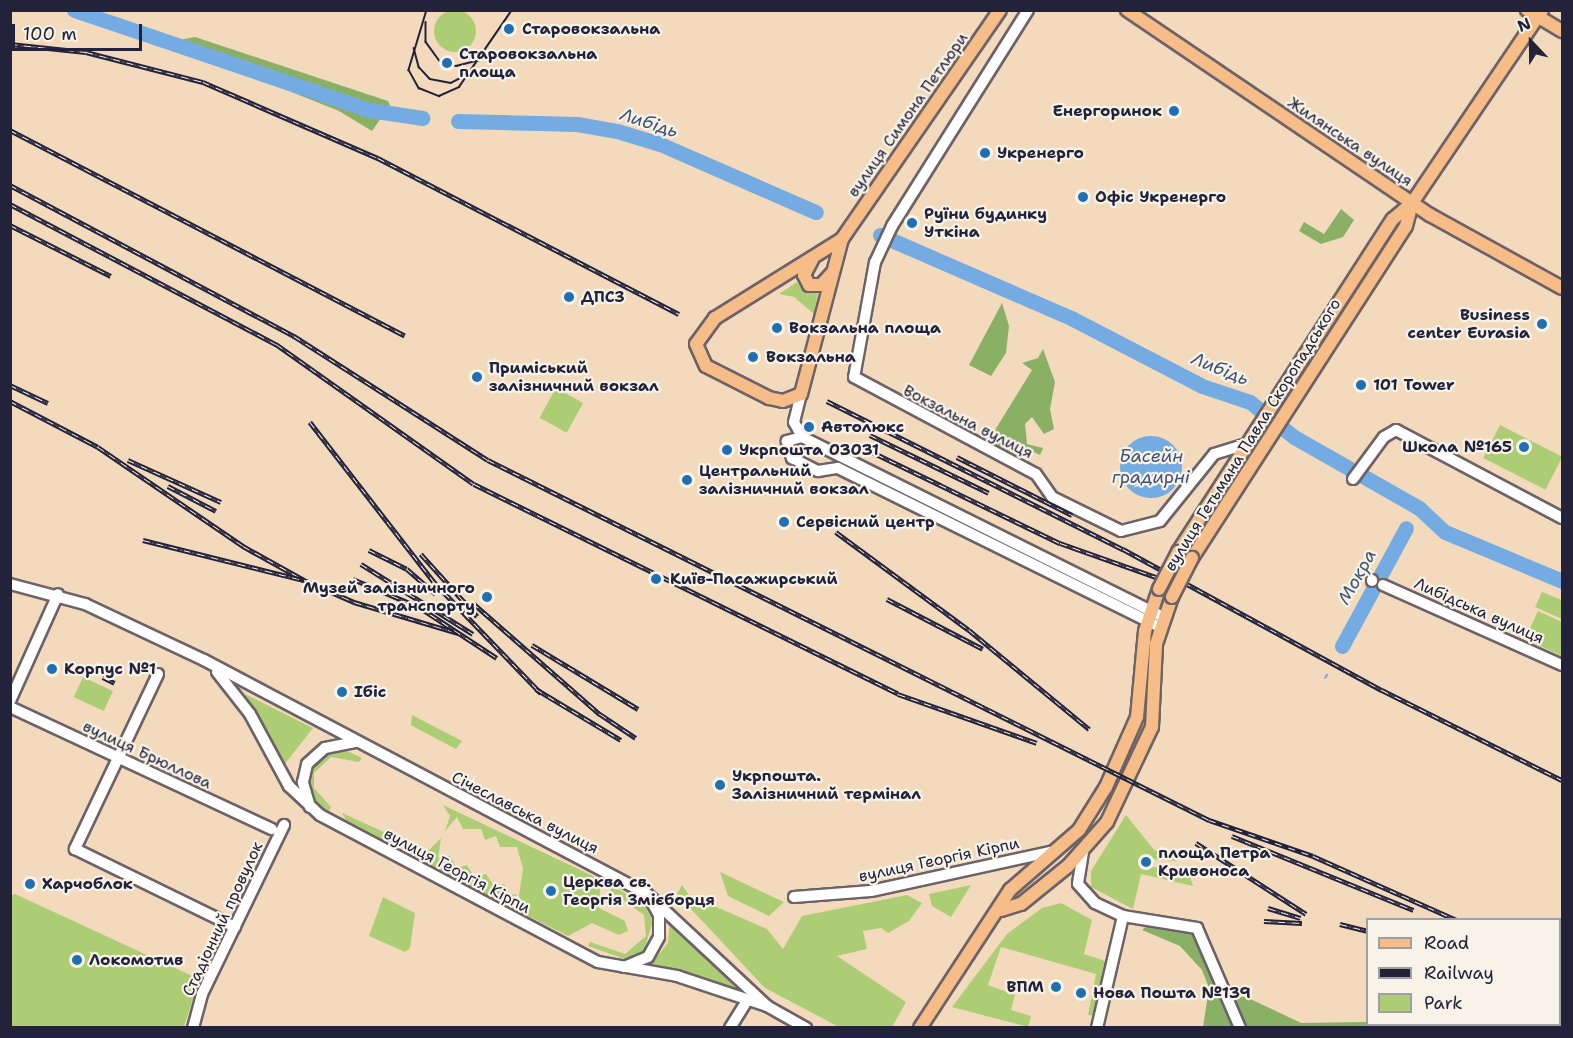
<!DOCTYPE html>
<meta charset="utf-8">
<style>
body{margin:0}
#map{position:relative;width:1573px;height:1038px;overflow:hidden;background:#f4dabd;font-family:"Shantell Sans",sans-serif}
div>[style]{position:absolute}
.green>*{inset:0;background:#adcd75;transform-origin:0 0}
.round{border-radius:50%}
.forest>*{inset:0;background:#8ab066}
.water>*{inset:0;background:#73abe2}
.stream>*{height:2px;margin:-1px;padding:0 1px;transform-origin:1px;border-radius:1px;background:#73abe2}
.river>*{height:15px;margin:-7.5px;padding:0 7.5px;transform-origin:7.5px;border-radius:7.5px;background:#73abe2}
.roads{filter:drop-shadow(2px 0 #6c6268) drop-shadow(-2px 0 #6c6268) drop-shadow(0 2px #6c6268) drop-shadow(0 -2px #6c6268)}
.minor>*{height:10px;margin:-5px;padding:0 5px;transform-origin:5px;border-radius:5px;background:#fff}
.major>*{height:12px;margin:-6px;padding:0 6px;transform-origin:6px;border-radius:6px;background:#f7bd88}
.tram>*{height:1.5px;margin:-0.75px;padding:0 0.75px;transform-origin:0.75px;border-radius:0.75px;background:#22223b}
.rail>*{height:4.5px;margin-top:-2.25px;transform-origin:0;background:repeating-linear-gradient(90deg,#f7f3e8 0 7px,#22223b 0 14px);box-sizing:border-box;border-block:2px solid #22223b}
.bridges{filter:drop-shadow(2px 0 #6c6268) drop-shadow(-2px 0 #6c6268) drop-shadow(0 2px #6c6268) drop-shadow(0 -2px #6c6268)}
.major-bridge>*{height:12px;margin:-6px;padding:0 6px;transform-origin:6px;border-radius:6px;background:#f7bd88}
.dots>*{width:16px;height:16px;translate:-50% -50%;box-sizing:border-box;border:3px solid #f7f3e8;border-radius:50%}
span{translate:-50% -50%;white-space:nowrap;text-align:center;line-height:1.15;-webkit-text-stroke:4.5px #f7f3e8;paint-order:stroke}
.poi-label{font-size:16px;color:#22223b;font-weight:700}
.left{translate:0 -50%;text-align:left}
.right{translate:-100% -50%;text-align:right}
.street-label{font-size:16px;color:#22223b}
.water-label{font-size:18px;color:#3e5275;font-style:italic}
.frame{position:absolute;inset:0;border:12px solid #22223b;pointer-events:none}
.legend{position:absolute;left:1366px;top:918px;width:195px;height:108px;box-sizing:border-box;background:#f7f3e8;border:2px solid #a29fa3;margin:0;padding:8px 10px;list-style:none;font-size:18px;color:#22223b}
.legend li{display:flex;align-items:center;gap:12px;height:30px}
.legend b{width:30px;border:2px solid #a29fa3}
.north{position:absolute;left:1501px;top:12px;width:60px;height:60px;-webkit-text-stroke:4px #f7f3e8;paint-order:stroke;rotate:338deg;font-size:16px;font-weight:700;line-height:24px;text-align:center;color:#22223b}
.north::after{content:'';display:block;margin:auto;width:21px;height:27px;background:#22223b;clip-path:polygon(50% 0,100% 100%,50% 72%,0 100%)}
.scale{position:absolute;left:12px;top:24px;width:130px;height:27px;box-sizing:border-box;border:3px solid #22223b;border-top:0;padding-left:8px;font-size:18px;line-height:21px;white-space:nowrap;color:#22223b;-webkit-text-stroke:4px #f7f3e8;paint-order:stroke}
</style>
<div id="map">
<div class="green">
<div class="round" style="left:434px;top:10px;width:42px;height:42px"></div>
<div style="clip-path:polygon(797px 282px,804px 292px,818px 292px,814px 314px,794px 297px,779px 294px)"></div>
<div style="left:556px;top:388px;width:31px;height:34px;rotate:29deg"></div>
<div style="left:1500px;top:425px;width:70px;height:37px;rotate:27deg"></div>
<div style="clip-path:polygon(1372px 583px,1382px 587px,1352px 641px,1336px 644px)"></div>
<div style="clip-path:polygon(1542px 592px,1562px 600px,1562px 619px,1535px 607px)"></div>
<div style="clip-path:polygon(1538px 611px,1562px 622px,1562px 656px,1525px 639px)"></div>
<div style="left:83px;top:677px;width:33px;height:22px;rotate:25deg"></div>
<div style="clip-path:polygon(245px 694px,313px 728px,284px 765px,264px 726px)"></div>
<div style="clip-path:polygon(412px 715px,462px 741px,456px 749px,416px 728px,411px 725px)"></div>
<div style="clip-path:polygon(345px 750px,362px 758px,359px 762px,331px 757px,314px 773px,314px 788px,331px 807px,329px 811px,315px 802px,309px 775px,324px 755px)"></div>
<div style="clip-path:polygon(443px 805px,593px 876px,600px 889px,599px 908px,625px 921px,628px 931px,619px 935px,592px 923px,568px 936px,425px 864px,407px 847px,407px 840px,426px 853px,441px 838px,438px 858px,450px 856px,457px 868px,467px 865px,475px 878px,486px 874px,494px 886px,504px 884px,509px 894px,519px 895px,523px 869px,517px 847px,500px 847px,496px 836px,485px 840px,481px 829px,463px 829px,457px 817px,445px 831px,450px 816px)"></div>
<div style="clip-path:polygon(342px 813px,386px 833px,394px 845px,346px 820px)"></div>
<div style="clip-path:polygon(1126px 815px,1155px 851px,1167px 849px,1176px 861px,1151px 859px,1152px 867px,1168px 868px,1177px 878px,1190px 877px,1193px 886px,1141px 874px,1133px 909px,1091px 887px,1091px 871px)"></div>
<div style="clip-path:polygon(720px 872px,784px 902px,769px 916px,728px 896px)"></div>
<div style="clip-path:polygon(682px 885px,689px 895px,767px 929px,783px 949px,802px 916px,907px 895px,922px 903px,909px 921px,888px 933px,881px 928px,863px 931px,867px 949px,837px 956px,906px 1002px,892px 1027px,839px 1027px,765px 988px,677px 894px)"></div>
<div style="clip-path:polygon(971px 885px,951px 917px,932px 906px,929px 894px)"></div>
<div style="clip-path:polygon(613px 886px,644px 905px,653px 921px,644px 950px,625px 959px,588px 946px,590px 942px,625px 954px,646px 936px,644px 915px,610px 891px)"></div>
<div style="clip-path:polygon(15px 894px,199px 979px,184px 1027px,11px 1027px,10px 896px)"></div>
<div style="clip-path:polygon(383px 897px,415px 913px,410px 948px,405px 952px,369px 936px)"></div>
<div style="clip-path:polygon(1061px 903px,1092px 920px,1084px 954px,1108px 962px,1097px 1016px,1088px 1015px,1096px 974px,1001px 947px,988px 985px,1015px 995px,1011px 1010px,1031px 1016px,1028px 1027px,952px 1007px,1007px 934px,1042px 908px)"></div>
<div style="clip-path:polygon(670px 920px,739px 991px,651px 964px,668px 943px)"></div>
</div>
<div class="forest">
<div style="clip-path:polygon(195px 37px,388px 101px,390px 105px,372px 131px,339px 111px,176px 46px,179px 40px)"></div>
<div style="clip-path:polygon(1341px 209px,1354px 220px,1343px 237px,1321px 244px,1299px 231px,1304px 222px,1324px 234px)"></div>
<div style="clip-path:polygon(1002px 303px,1009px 326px,1006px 353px,991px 376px,969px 365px)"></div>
<div style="clip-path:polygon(1043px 349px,1055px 382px,1050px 409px,1054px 429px,1044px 434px,1032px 417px,1025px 424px,1027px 444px,1043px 448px,1040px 455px,1008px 440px,1001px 451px,987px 443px,1032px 370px,1022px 363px,1038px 358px)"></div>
<div style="clip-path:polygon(1150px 923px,1194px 931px,1237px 1027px,1203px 1027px,1209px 988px,1202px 970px,1180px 946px,1142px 930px)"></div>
<div style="clip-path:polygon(1229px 996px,1246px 997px,1301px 1023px,1367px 1022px,1383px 1027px,1240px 1027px)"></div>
</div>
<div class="water">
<div class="round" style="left:1120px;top:436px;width:62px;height:62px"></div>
</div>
<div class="stream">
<div style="left:1325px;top:678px;width:4px;rotate:-56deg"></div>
</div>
<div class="river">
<div style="left:74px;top:10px;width:312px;rotate:18.7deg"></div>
<div style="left:370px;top:110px;width:53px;rotate:8.7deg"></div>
<div style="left:458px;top:121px;width:119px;rotate:1.4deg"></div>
<div style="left:577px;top:124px;width:41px;rotate:9.9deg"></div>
<div style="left:617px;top:131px;width:45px;rotate:16.8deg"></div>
<div style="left:660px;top:144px;width:170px;rotate:23.6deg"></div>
<div style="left:880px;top:235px;width:210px;rotate:23.5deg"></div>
<div style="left:1073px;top:319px;width:145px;rotate:27.4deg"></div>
<div style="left:1202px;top:386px;width:51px;rotate:18.4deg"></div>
<div style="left:1250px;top:402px;width:56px;rotate:38.5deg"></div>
<div style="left:1294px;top:437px;width:144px;rotate:29.6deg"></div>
<div style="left:1419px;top:508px;width:35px;rotate:43deg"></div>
<div style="left:1445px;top:532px;width:127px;rotate:22.7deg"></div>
<div style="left:1342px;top:646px;width:134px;rotate:-61.5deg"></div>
</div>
<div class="roads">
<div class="minor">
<div style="left:1028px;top:10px;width:255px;rotate:122.2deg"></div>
<div style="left:892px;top:226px;width:40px;rotate:115deg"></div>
<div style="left:875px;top:262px;width:117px;rotate:100.3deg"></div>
<div style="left:854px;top:377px;width:206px;rotate:28.1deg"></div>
<div style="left:1036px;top:474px;width:28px;rotate:55deg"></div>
<div style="left:1052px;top:497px;width:77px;rotate:26.2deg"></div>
<div style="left:1121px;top:531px;width:40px;rotate:-14.4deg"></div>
<div style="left:1160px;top:521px;width:86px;rotate:-51.1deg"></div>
<div style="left:1214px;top:454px;width:34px;rotate:-17deg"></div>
<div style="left:801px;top:394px;width:29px;rotate:104deg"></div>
<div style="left:794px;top:422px;width:17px;rotate:62deg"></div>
<div style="left:802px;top:437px;width:403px;rotate:26.5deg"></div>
<div style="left:802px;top:437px;width:16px;rotate:165deg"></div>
<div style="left:787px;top:441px;width:18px;rotate:74deg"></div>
<div style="left:792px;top:458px;width:29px;rotate:27deg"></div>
<div style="left:818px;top:471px;width:20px;rotate:-9deg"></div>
<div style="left:838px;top:468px;width:355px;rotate:26.3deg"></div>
<div style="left:1353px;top:479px;width:52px;rotate:-53.6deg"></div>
<div style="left:1384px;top:437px;width:14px;rotate:-30deg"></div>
<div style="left:1396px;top:430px;width:188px;rotate:27.9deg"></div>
<div style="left:1372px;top:580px;width:1px;rotate:90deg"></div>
<div style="left:10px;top:584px;width:78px;rotate:14.9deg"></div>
<div style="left:85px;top:604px;width:132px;rotate:25.2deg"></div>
<div style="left:204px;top:660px;width:501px;rotate:27.84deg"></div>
<div style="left:647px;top:894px;width:164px;rotate:43deg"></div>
<div style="left:767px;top:1006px;width:45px;rotate:29.4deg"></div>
<div style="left:1383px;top:585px;width:196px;rotate:24.1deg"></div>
<div style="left:217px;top:672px;width:53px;rotate:51.8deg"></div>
<div style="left:250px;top:714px;width:82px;rotate:61.6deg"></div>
<div style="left:289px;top:786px;width:42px;rotate:43.1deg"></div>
<div style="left:320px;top:815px;width:314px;rotate:27.9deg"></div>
<div style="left:598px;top:962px;width:80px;rotate:10deg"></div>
<div style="left:677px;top:976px;width:95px;rotate:18.4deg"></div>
<div style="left:158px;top:674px;width:194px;rotate:115.4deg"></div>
<div style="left:75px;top:849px;width:178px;rotate:26deg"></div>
<div style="left:10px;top:701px;width:117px;rotate:-65.8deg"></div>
<div style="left:10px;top:707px;width:289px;rotate:25deg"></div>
<div style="left:310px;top:807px;width:26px;rotate:-106deg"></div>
<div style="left:303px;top:782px;width:18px;rotate:-77deg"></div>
<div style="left:307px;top:764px;width:24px;rotate:-42deg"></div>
<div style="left:325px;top:748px;width:33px;rotate:-11deg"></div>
<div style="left:1083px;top:852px;width:32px;rotate:99deg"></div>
<div style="left:1078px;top:884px;width:25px;rotate:48deg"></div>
<div style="left:1095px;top:903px;width:31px;rotate:25deg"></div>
<div style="left:1123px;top:916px;width:75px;rotate:9.2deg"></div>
<div style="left:1197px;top:928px;width:109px;rotate:66.7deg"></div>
<div style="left:794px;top:897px;width:77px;rotate:-4.5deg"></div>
<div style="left:871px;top:891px;width:187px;rotate:-12.3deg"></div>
<div style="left:624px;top:967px;width:26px;rotate:-23deg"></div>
<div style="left:648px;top:957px;width:23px;rotate:-61deg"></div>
<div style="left:659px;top:937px;width:22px;rotate:-90deg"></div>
<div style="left:659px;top:915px;width:21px;rotate:-119deg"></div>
<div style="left:193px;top:1028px;width:35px;rotate:-75deg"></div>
<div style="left:202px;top:994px;width:188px;rotate:-64.1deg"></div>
<div style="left:730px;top:1028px;width:31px;rotate:-58deg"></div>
<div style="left:1097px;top:1028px;width:115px;rotate:-76.9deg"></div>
</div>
<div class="major">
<div style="left:1127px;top:10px;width:366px;rotate:34.1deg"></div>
<div style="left:1430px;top:215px;width:151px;rotate:28.9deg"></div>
<div style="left:1527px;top:10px;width:41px;rotate:31deg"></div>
<div style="left:842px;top:239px;width:150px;rotate:148.1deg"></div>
<div style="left:715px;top:318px;width:32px;rotate:126deg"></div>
<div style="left:696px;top:344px;width:24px;rotate:66deg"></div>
<div style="left:706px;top:366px;width:71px;rotate:26.9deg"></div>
<div style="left:769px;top:398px;width:14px;rotate:12deg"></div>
<div style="left:783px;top:401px;width:19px;rotate:-21deg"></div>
<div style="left:801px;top:394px;width:160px;rotate:-75.2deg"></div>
<div style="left:842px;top:239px;width:278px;rotate:-55.4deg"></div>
<div style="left:812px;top:260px;width:17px;rotate:118deg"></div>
<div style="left:804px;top:275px;width:11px;rotate:63deg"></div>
<div style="left:809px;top:285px;width:12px"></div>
<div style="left:821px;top:285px;width:16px;rotate:-47deg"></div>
<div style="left:1178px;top:552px;width:396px;rotate:-57.2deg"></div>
<div style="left:1393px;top:219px;width:25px;rotate:-40deg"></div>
<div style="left:1412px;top:203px;width:233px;rotate:-56deg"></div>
<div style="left:1192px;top:558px;width:395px;rotate:-57.2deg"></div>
<div style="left:1406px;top:226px;width:24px;rotate:-75deg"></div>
<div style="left:1001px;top:910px;width:21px;rotate:-17deg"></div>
<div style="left:1021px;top:904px;width:60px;rotate:-39deg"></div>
<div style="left:1068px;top:866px;width:59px;rotate:-48.4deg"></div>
<div style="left:1107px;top:822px;width:105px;rotate:-64.7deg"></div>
<div style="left:1152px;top:727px;width:83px;rotate:-87.2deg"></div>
<div style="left:1156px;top:644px;width:50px;rotate:-71.2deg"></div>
<div style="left:920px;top:1028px;width:165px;rotate:-56.9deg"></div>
<div style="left:1010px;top:890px;width:91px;rotate:-41deg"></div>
<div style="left:1079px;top:830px;width:51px;rotate:-57.9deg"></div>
<div style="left:1106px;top:787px;width:77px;rotate:-66.1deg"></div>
<div style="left:1137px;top:717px;width:86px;rotate:-84.7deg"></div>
<div style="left:1145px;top:631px;width:44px;rotate:-71.6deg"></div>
</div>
</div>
<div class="tram">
<div style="left:427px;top:10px;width:63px;rotate:106.7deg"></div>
<div style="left:409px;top:70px;width:21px;rotate:61deg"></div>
<div style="left:419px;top:88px;width:22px;rotate:22deg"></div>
<div style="left:439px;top:96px;width:22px;rotate:-24deg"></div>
<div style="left:459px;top:87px;width:93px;rotate:-55.5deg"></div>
<div style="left:426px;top:22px;width:20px;rotate:90deg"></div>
<div style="left:426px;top:42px;width:24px;rotate:54deg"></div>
<div style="left:440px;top:61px;width:17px;rotate:17deg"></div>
<div style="left:456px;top:66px;width:25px;rotate:-14deg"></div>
<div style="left:414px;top:48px;width:20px;rotate:75deg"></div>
<div style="left:419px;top:67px;width:16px;rotate:47deg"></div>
<div style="left:430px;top:79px;width:21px;rotate:11deg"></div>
<div style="left:451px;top:83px;width:17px;rotate:-28deg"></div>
</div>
<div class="rail">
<div style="left:10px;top:44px;width:76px;rotate:6deg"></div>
<div style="left:86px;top:52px;width:121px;rotate:14.4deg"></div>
<div style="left:203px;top:82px;width:191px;rotate:23.5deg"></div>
<div style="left:378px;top:158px;width:339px;rotate:27.4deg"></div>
<div style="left:10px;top:130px;width:445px;rotate:27.5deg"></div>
<div style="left:10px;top:185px;width:322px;rotate:28deg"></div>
<div style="left:294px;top:336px;width:230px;rotate:32.6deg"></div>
<div style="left:488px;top:460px;width:806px;rotate:26.53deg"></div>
<div style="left:1209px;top:820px;width:110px;rotate:19.1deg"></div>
<div style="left:1313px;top:856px;width:158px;rotate:24deg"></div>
<div style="left:10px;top:204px;width:301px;rotate:27.8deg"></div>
<div style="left:276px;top:344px;width:242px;rotate:35.3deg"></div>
<div style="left:474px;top:484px;width:473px;rotate:26.3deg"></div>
<div style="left:898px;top:694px;width:147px;rotate:19.4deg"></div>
<div style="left:10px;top:225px;width:113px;rotate:26.8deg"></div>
<div style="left:10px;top:385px;width:42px;rotate:25.3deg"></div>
<div style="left:10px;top:401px;width:99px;rotate:27.6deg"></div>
<div style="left:98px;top:447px;width:176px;rotate:34.3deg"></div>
<div style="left:243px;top:546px;width:70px;rotate:29.1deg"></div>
<div style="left:827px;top:401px;width:331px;rotate:26.6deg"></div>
<div style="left:1123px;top:549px;width:295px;rotate:28.6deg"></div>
<div style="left:1382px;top:690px;width:201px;rotate:26.6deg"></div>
<div style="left:310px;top:422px;width:204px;rotate:52.2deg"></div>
<div style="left:435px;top:583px;width:153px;rotate:46.1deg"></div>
<div style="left:870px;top:435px;width:132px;rotate:26deg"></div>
<div style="left:864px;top:448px;width:218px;rotate:25.9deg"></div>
<div style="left:1060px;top:543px;width:105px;rotate:19.5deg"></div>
<div style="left:957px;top:457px;width:129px;rotate:26.8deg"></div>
<div style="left:128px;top:460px;width:102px;rotate:24.3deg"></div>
<div style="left:168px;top:486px;width:54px;rotate:27.5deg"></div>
<div style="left:836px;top:532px;width:165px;rotate:36.4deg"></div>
<div style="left:969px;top:630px;width:156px;rotate:39.5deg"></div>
<div style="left:143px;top:540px;width:166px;rotate:14deg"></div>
<div style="left:304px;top:580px;width:55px;rotate:23.7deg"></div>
<div style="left:354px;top:602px;width:109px;rotate:16.6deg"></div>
<div style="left:369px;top:550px;width:42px;rotate:26.6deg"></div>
<div style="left:407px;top:569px;width:38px;rotate:41deg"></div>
<div style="left:421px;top:554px;width:84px;rotate:47.9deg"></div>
<div style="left:361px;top:564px;width:132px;rotate:32deg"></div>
<div style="left:353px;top:579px;width:72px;rotate:23deg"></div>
<div style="left:419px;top:607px;width:93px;rotate:33.2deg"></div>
<div style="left:887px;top:599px;width:108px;rotate:27.5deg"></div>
<div style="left:473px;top:603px;width:169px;rotate:41.2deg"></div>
<div style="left:600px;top:714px;width:43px;rotate:33.7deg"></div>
<div style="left:532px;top:645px;width:124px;rotate:31.1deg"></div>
<div style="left:103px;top:677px;width:13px;rotate:27deg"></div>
<div style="left:536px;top:689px;width:99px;rotate:31deg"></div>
<div style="left:1232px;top:836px;width:196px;rotate:22.2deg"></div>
<div style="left:1196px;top:843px;width:131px;rotate:32.8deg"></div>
<div style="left:1268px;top:908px;width:34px;rotate:17deg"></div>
<div style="left:1264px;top:921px;width:38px;rotate:3deg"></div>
<div style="left:1340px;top:924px;width:29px;rotate:14deg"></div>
<div style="left:1560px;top:970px;width:3px;rotate:45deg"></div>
</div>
<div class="bridges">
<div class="major-bridge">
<div style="left:1159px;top:589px;width:42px;rotate:-62.8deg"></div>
<div style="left:1172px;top:597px;width:44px;rotate:-62.9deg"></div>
</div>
</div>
<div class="dots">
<div style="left:509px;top:29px;background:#1f6fb2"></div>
<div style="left:447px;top:63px;background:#1f6fb2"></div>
<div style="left:1174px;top:111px;background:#1f6fb2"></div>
<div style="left:985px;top:153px;background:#1f6fb2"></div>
<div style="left:1083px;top:197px;background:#1f6fb2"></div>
<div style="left:912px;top:223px;background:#1f6fb2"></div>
<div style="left:569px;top:297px;background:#1f6fb2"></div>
<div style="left:1542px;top:324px;background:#1f6fb2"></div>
<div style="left:777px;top:328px;background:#1f6fb2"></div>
<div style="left:753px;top:357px;background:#1f6fb2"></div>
<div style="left:477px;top:377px;background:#1f6fb2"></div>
<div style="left:1361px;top:385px;background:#1f6fb2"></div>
<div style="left:809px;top:427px;background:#1f6fb2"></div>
<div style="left:1524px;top:447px;background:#1f6fb2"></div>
<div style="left:727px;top:450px;background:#1f6fb2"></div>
<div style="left:687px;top:480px;background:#1f6fb2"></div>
<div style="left:784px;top:522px;background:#1f6fb2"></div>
<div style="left:656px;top:579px;background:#1f6fb2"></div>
<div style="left:487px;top:597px;background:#1f6fb2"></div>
<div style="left:52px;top:669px;background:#1f6fb2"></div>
<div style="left:342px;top:692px;background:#1f6fb2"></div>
<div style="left:720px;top:785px;background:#1f6fb2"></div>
<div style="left:1146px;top:862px;background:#1f6fb2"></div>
<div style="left:30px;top:884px;background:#1f6fb2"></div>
<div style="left:551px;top:891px;background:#1f6fb2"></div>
<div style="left:77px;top:960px;background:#1f6fb2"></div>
<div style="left:1056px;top:987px;background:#1f6fb2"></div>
<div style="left:1081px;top:993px;background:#1f6fb2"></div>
</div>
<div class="poi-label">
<span class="left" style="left:522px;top:29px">Старовокзальна</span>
<span class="left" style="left:459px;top:63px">Старовокзальна<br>площа</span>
<span class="right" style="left:1162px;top:111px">Енергоринок</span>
<span class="left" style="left:997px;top:153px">Укренерго</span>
<span class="left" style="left:1095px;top:197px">Офіс Укренерго</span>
<span class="left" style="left:924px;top:223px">Руїни будинку<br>Уткіна</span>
<span class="left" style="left:581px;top:297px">ДПСЗ</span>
<span class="right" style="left:1530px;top:324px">Business<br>center Eurasia</span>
<span class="left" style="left:789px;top:328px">Вокзальна площа</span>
<span class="left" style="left:766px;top:357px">Вокзальна</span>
<span class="left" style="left:489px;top:377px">Приміський<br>залізничний вокзал</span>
<span class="left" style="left:1373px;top:385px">101 Tower</span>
<span class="left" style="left:821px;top:427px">Автолюкс</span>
<span class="right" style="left:1512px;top:447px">Школа №165</span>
<span class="left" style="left:739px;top:450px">Укрпошта 03031</span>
<span class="left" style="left:699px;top:480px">Центральний<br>залізничний вокзал</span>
<span class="left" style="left:796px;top:522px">Сервісний центр</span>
<span class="left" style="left:670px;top:579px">Київ-Пасажирський</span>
<span class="right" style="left:475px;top:597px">Музей залізничного<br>транспорту</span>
<span class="left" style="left:64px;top:669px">Корпус №1</span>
<span class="left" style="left:354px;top:692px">Ібіс</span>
<span class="left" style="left:732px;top:785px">Укрпошта.<br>Залізничний термінал</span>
<span class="left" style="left:1158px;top:862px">площа Петра<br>Кривоноса</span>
<span class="left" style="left:563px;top:891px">Церква св.<br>Георгія Змієборця</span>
<span class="left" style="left:42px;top:884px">Харчоблок</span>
<span class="left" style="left:89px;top:960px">Локомотив</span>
<span class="right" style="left:1044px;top:987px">ВПМ</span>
<span class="left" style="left:1093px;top:993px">Нова Пошта №139</span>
</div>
<div class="street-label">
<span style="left:908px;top:115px;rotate:-55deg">вулиця Симона Петлюри</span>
<span style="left:1350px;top:142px;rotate:34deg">Жилянська вулиця</span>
<span style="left:968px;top:422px;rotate:27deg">Вокзальна вулиця</span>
<span style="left:1253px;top:435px;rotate:-58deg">вулиця Гетьмана Павла Скоропадського</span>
<span style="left:1479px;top:611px;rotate:24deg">Либідська вулиця</span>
<span style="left:147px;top:755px;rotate:25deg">вулиця Брюллова</span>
<span style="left:525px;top:813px;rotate:27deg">Січеславська вулиця</span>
<span style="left:939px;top:860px;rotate:-12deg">вулиця Георгія Кірпи</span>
<span style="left:457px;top:871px;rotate:28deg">вулиця Георгія Кірпи</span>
<span style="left:223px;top:919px;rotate:-65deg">Стадіонний провулок</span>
</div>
<div class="water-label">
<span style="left:649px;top:123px;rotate:18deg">Либідь</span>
<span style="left:1220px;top:369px;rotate:22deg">Либідь</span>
<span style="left:1151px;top:467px">Басейн<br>градирні</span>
<span style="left:1357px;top:577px;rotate:-61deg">Мокра</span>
</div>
<div class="frame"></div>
<ul class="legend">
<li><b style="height:8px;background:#f7bd88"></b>Road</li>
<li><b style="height:8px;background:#22223b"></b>Railway</li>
<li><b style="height:16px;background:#adcd75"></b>Park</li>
</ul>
<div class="north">N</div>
<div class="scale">100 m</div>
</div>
